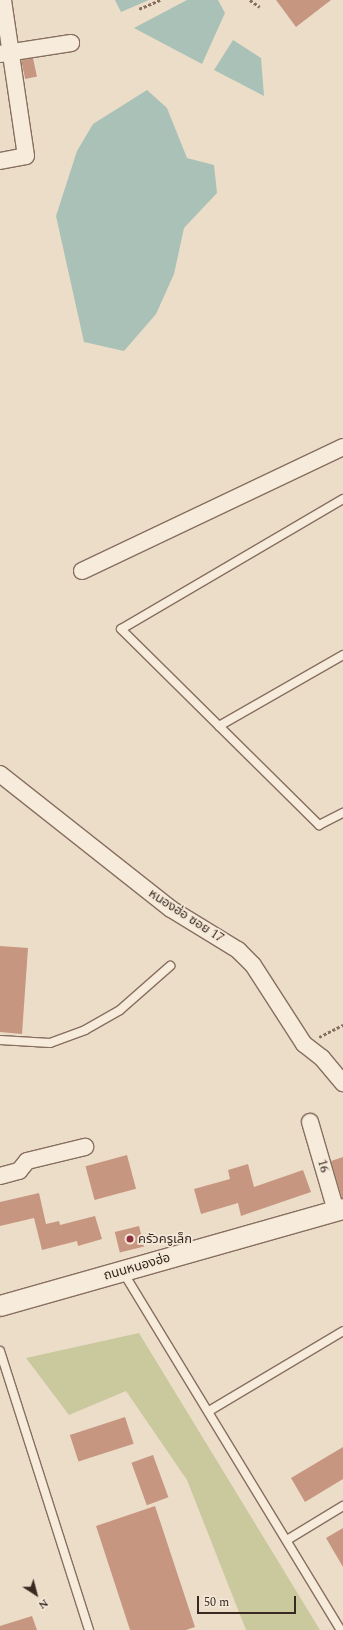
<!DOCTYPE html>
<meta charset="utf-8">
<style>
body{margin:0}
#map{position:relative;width:343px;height:1630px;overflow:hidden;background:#ecddc9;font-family:Spectral,"Noto Sans Thai",serif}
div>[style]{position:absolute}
.green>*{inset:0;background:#cac99d}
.water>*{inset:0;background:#a9c1b7}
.building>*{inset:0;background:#c79681;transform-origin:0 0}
.path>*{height:2.5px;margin-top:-1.25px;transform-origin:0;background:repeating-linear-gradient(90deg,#876f5f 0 3px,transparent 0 5px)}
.roads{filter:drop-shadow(1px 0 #876f5f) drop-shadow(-1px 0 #876f5f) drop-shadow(0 1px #876f5f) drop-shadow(0 -1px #876f5f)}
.service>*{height:8px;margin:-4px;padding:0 4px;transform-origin:4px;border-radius:4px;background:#f7ebdc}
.minor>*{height:16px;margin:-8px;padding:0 8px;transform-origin:8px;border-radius:8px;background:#f7ebdc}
.tertiary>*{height:20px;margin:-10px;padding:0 10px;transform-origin:10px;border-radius:10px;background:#f7ebdc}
.dots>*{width:11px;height:11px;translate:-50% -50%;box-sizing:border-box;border:2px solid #f4e8d8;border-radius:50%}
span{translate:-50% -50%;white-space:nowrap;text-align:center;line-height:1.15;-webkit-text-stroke:3.5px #f4e8d8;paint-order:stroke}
.street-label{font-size:13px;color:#392a21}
.poi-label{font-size:13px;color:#392a21}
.left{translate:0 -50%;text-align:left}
.north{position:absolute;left:16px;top:1574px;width:40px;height:40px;-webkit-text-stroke:3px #f4e8d8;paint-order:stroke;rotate:144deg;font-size:11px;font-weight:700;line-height:16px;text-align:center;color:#392a21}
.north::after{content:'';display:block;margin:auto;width:14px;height:18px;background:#392a21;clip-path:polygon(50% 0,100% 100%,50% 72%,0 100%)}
.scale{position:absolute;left:197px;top:1596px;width:99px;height:18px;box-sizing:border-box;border:2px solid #392a21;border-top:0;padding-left:5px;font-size:12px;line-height:14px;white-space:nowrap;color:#392a21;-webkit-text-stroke:3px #f4e8d8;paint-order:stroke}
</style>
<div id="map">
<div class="green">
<div style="clip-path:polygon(139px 1333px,320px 1630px,246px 1630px,187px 1480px,126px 1391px,69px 1415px,26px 1358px)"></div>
</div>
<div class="water">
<div style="clip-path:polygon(115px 0,149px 0,121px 12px)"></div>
<div style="clip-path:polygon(187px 0,218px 0,225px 13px,202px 64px,134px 28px)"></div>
<div style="clip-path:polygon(233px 40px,261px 58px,264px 96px,214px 70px)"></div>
<div style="clip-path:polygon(147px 90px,167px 108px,187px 158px,214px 165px,217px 193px,184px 228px,174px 274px,156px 314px,124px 351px,84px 342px,56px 216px,77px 151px,93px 124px)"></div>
</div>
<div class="building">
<div style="clip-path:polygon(276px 0,331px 0,296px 27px)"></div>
<div style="left:33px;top:58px;width:19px;height:12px;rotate:78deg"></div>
<div style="clip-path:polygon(0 946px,28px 948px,22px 1034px,0 1032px)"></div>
<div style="left:127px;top:1155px;width:35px;height:43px;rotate:75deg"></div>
<div style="clip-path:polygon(343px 1157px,343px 1198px,342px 1198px,331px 1161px)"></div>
<div style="clip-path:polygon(248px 1164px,254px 1187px,303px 1170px,311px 1192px,241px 1216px,238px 1203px,201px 1214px,194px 1189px,230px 1179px,228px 1170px)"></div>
<div style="clip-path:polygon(39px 1193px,46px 1224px,59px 1221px,60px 1225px,95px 1216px,102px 1239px,78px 1246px,77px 1241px,42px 1250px,34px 1218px,0 1226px,0 1202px)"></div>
<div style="left:139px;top:1226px;width:21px;height:25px;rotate:76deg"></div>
<div style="left:125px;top:1417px;width:28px;height:58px;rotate:72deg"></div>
<div style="clip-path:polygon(343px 1447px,343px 1479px,305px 1502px,291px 1478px)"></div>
<div style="left:153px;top:1455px;width:45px;height:23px;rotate:70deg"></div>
<div style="clip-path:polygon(155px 1506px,195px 1627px,186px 1630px,130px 1630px,96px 1526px)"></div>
<div style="clip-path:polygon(343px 1528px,343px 1567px,326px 1538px)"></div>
<div style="clip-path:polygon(32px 1616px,37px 1630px,0 1630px,0 1626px)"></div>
</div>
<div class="path">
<div style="left:250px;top:0;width:12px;rotate:35deg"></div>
<div style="left:139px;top:9px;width:23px;rotate:-23deg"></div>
<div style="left:319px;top:1037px;width:27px;rotate:-27deg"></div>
</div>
<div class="roads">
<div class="service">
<div style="left:343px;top:499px;width:257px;rotate:149.6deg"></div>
<div style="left:121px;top:629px;width:279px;rotate:44.7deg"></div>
<div style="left:319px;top:825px;width:27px;rotate:-27deg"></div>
<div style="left:219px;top:726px;width:143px;rotate:-29.8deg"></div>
<div style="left:0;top:1040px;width:50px;rotate:3.4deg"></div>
<div style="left:50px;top:1043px;width:37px;rotate:-20deg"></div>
<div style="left:85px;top:1030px;width:40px;rotate:-29.7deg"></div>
<div style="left:120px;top:1010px;width:67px;rotate:-41.3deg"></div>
<div style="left:123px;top:1272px;width:419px;rotate:58.7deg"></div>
<div style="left:0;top:1351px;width:293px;rotate:72.3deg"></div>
<div style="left:209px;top:1411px;width:156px;rotate:-30.8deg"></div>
<div style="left:287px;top:1540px;width:66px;rotate:-31.3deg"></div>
</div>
<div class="minor">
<div style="left:0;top:54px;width:72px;rotate:-8.8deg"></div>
<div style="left:0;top:161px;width:26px;rotate:-11deg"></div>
<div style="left:26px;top:156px;width:158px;rotate:-98.4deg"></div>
<div style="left:82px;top:571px;width:289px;rotate:-25.4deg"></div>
<div style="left:0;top:774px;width:218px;rotate:38.3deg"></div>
<div style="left:171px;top:909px;width:79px;rotate:31.5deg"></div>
<div style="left:238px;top:950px;width:21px;rotate:45deg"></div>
<div style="left:253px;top:965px;width:94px;rotate:57.2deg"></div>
<div style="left:304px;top:1044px;width:23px;rotate:38deg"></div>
<div style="left:322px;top:1058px;width:33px;rotate:50deg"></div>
<div style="left:310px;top:1122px;width:93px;rotate:73.7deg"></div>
<div style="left:0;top:1176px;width:20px;rotate:-15deg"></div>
<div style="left:19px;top:1171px;width:13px;rotate:-51deg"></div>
<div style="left:27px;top:1161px;width:60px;rotate:-13.6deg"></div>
</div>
<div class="tertiary">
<div style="left:0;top:1306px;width:356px;rotate:-15.8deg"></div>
</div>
</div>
<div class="dots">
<div style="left:130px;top:1239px;background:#92323f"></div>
</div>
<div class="street-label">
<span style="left:186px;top:916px;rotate:33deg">หนองฮ่อ ซอย 17</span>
<span style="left:323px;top:1166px;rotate:74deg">16</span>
<span style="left:137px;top:1267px;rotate:-16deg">ถนนหนองฮ่อ</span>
</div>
<div class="poi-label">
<span class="left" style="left:138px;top:1239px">ครัวครูเล็ก</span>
</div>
<div class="north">N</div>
<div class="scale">50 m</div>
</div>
